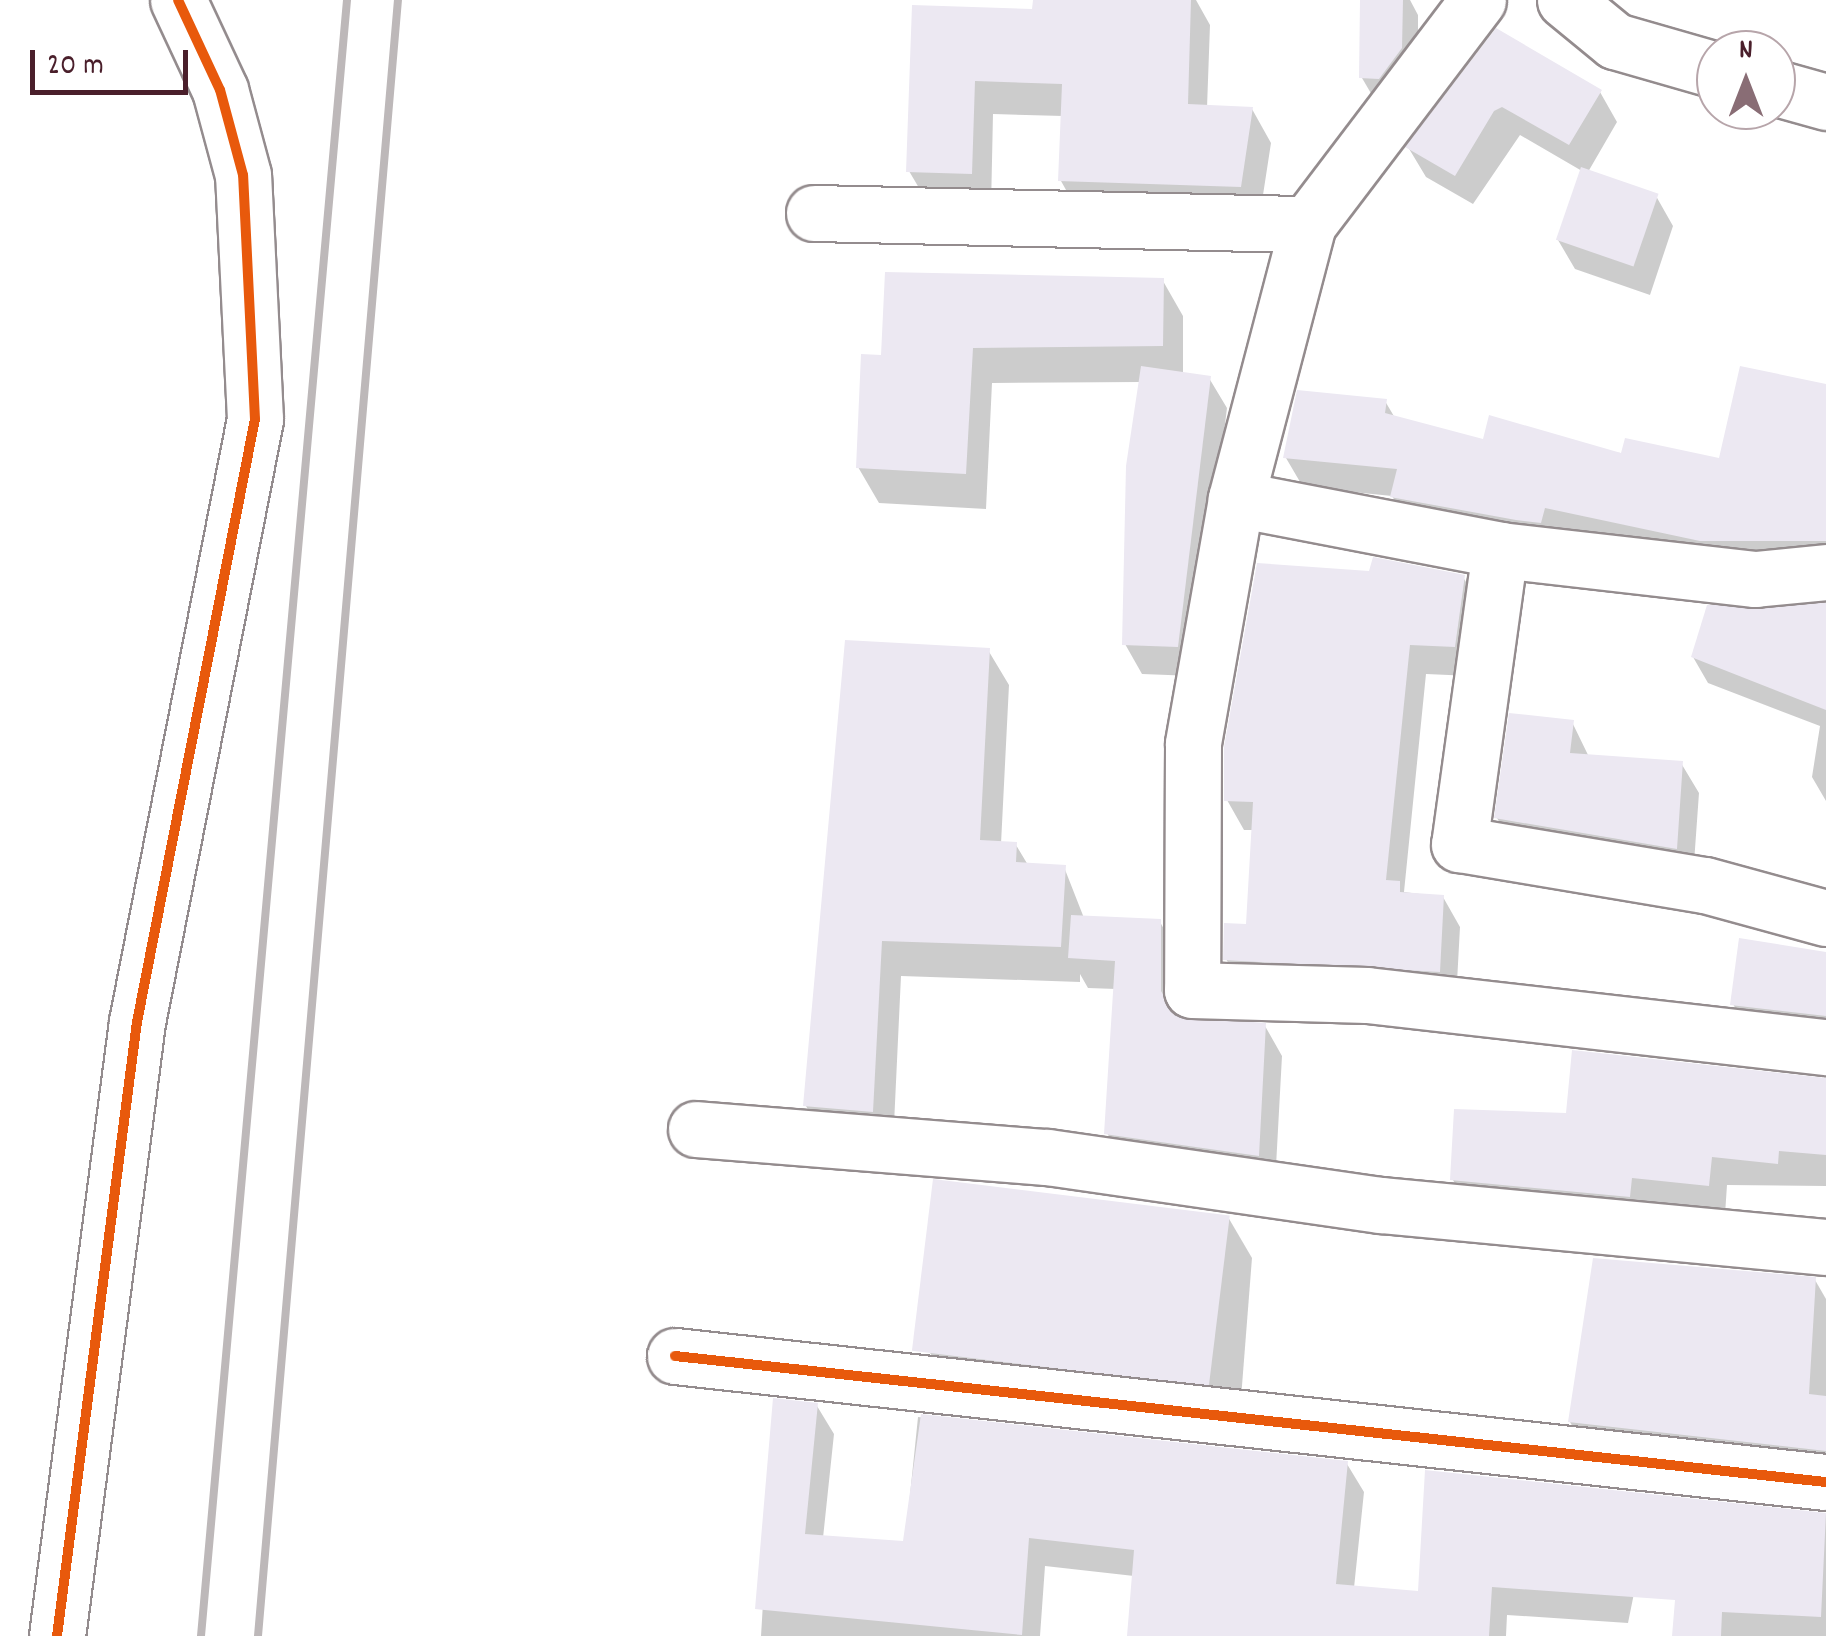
<!DOCTYPE html>
<style>
body{margin:0}
#map{position:relative;width:1826px;height:1636px;overflow:hidden;background:#fff;font-family:Dekko,sans-serif}
div>[style]{position:absolute}
.shadow>*{inset:0;background:#0003}
.building>*{inset:0;background:#ece8f2;transform-origin:0 0}
.roads{filter:drop-shadow(2px 0 #948c8e) drop-shadow(-2px 0 #948c8e) drop-shadow(0 2px #948c8e) drop-shadow(0 -2px #948c8e)}
.minor>*{height:55px;margin:-27.5px;padding:0 27.5px;transform-origin:27.5px;border-radius:27.5px;background:#fff}
.rail>*{height:8px;margin:-4px;padding:0 4px;transform-origin:4px;border-radius:4px;background:#bdb8b9}
.cycleway>*{height:10px;margin:-5px;padding:0 5px;transform-origin:5px;border-radius:5px;background:#e8590c}
span{translate:-50% -50%;white-space:nowrap;text-align:center;line-height:1.15;-webkit-text-stroke:8px #fff;paint-order:stroke}
.north{position:absolute;left:1696px;top:30px;width:100px;height:100px;box-sizing:border-box;background:#fff;border:2px solid #b7a5aa;border-radius:50%;rotate:0deg;font-size:28px;font-weight:700;line-height:40px;text-align:center;color:#4a1f2b}
.north::after{content:'';display:block;margin:auto;width:35px;height:45px;background:#896d75;clip-path:polygon(50% 0,100% 100%,50% 72%,0 100%)}
.scale{position:absolute;left:30px;top:50px;width:158px;height:45px;box-sizing:border-box;border:5px solid #4a1f2b;border-top:0;padding-left:12px;font-size:30px;line-height:35px;white-space:nowrap;color:#4a1f2b;-webkit-text-stroke:8px #fff;paint-order:stroke}
</style>
<div id="map">
<div class="shadow">
<div style="clip-path:polygon(1035px 0,1196px 0,1210px 25px,1207px 108px,1252px 109px,1271px 143px,1259px 221px,1080px 215px,1061px 181px,1063px 116px,993px 114px,991px 208px,929px 205px,909px 171px,915px 7px,1035px 12px)"></div>
<div style="clip-path:polygon(1362px 0,1410px 0,1418px 15px,1418px 79px,1379px 107px,1362px 78px)"></div>
<div style="clip-path:polygon(1496px 32px,1600px 92px,1617px 122px,1588px 172px,1656px 196px,1673px 226px,1650px 295px,1575px 269px,1558px 240px,1582px 171px,1520px 135px,1473px 204px,1426px 177px,1408px 147px)"></div>
<div style="clip-path:polygon(1163px 281px,1183px 316px,1183px 374px,1209px 378px,1227px 408px,1194px 676px,1142px 674px,1125px 644px,1141px 382px,992px 383px,986px 509px,879px 503px,858px 467px,883px 358px)"></div>
<div style="clip-path:polygon(1826px 387px,1826px 574px,1410px 526px,1392px 496px,1303px 487px,1286px 458px,1385px 401px,1395px 418px,1484px 442px,1721px 461px)"></div>
<div style="clip-path:polygon(1463px 577px,1481px 607px,1471px 676px,1426px 674px,1404px 892px,1443px 897px,1460px 927px,1456px 1001px,1243px 989px,1226px 959px,1248px 926px,1254px 830px,1244px 830px,1227px 800px)"></div>
<div style="clip-path:polygon(1826px 628px,1826px 801px,1812px 777px,1820px 726px,1708px 683px,1693px 657px)"></div>
<div style="clip-path:polygon(988px 650px,1009px 685px,1001px 844px,1016px 845px,1028px 865px,1064px 867px,1084px 918px,1160px 922px,1177px 952px,1177px 1019px,1265px 1026px,1282px 1056px,1275px 1185px,1124px 1163px,1107px 1133px,1116px 989px,1088px 988px,1080px 974px,1080px 982px,901px 976px,893px 1146px,826px 1141px,806px 1106px)"></div>
<div style="clip-path:polygon(1572px 722px,1589px 757px,1681px 763px,1699px 793px,1693px 877px,1514px 848px,1497px 818px)"></div>
<div style="clip-path:polygon(1826px 954px,1826px 1045px,1750px 1034px,1733px 1004px)"></div>
<div style="clip-path:polygon(1826px 1079px,1826px 1186px,1727px 1185px,1725px 1215px,1470px 1209px,1453px 1180px,1569px 1116px)"></div>
<div style="clip-path:polygon(1228px 1217px,1252px 1258px,1239px 1424px,952px 1392px,929px 1351px)"></div>
<div style="clip-path:polygon(1815px 1280px,1826px 1299px,1826px 1478px,1587px 1452px,1570px 1422px)"></div>
<div style="clip-path:polygon(775px 1401px,817px 1406px,834px 1434px,823px 1538px,905px 1544px,918px 1417px,1347px 1464px,1364px 1492px,1354px 1588px,1421px 1594px,1648px 1524px,1628px 1623px,1507px 1615px,1506px 1636px,1130px 1636px,1134px 1576px,1045px 1566px,1040px 1636px,761px 1636px)"></div>
<div style="clip-path:polygon(1826px 1514px,1826px 1636px,1675px 1636px,1824px 1516px)"></div>
</div>
<div class="building">
<div style="clip-path:polygon(1033px 0,1191px 0,1188px 104px,1253px 107px,1241px 187px,1058px 181px,1062px 84px,975px 81px,972px 174px,906px 172px,912px 5px,1032px 9px)"></div>
<div style="clip-path:polygon(1360px 0,1403px 0,1402px 48px,1379px 79px,1359px 78px)"></div>
<div style="clip-path:polygon(1496px 28px,1602px 90px,1569px 145px,1502px 107px,1494px 111px,1455px 176px,1405px 147px)"></div>
<div style="left:1581px;top:167px;width:82px;height:77px;rotate:19deg"></div>
<div style="clip-path:polygon(885px 272px,1164px 278px,1163px 346px,973px 348px,966px 474px,856px 468px,861px 354px,881px 355px)"></div>
<div style="clip-path:polygon(1141px 366px,1211px 376px,1178px 647px,1122px 645px,1126px 466px)"></div>
<div style="clip-path:polygon(1740px 366px,1826px 384px,1826px 541px,1700px 541px,1545px 508px,1541px 523px,1516px 520px,1390px 497px,1397px 469px,1283px 458px,1297px 390px,1387px 399px,1385px 413px,1483px 439px,1489px 415px,1621px 453px,1625px 438px,1719px 458px)"></div>
<div style="clip-path:polygon(1373px 557px,1465px 575px,1455px 647px,1410px 645px,1386px 880px,1400px 881px,1400px 892px,1444px 895px,1440px 972px,1223px 960px,1224px 923px,1246px 924px,1253px 802px,1224px 801px,1224px 747px,1257px 563px,1369px 571px)"></div>
<div style="clip-path:polygon(1826px 603px,1826px 710px,1691px 657px,1707px 605px)"></div>
<div style="clip-path:polygon(845px 640px,990px 648px,980px 840px,1017px 842px,1016px 862px,1066px 865px,1061px 947px,882px 941px,873px 1112px,803px 1106px)"></div>
<div style="clip-path:polygon(1509px 713px,1574px 720px,1570px 753px,1683px 761px,1677px 849px,1494px 818px)"></div>
<div style="clip-path:polygon(1071px 915px,1161px 919px,1161px 991px,1175px 1016px,1266px 1023px,1259px 1156px,1104px 1134px,1115px 961px,1068px 958px)"></div>
<div style="clip-path:polygon(1739px 938px,1826px 952px,1826px 1016px,1730px 1005px)"></div>
<div style="clip-path:polygon(1572px 1050px,1826px 1078px,1826px 1155px,1779px 1151px,1778px 1164px,1712px 1157px,1709px 1186px,1632px 1178px,1630px 1197px,1450px 1180px,1454px 1109px,1566px 1113px)"></div>
<div style="left:933px;top:1179px;width:299px;height:173px;rotate:7deg"></div>
<div style="clip-path:polygon(1593px 1258px,1816px 1277px,1809px 1394px,1826px 1396px,1826px 1451px,1568px 1422px)"></div>
<div style="clip-path:polygon(773px 1398px,818px 1403px,805px 1534px,903px 1541px,921px 1414px,1348px 1461px,1336px 1584px,1418px 1591px,1425px 1470px,1826px 1513px,1821px 1617px,1722px 1612px,1721px 1636px,1672px 1636px,1675px 1600px,1492px 1587px,1489px 1636px,1127px 1636px,1134px 1550px,1029px 1538px,1022px 1635px,755px 1609px)"></div>
</div>
<div class="roads">
<div class="minor">
<div style="left:1565px;top:0;width:65px;rotate:39.4deg"></div>
<div style="left:1615px;top:41px;width:105px;rotate:16deg"></div>
<div style="left:1776px;top:88px;width:52px;rotate:15.6deg"></div>
<div style="left:814px;top:213px;width:494px;rotate:1.3deg"></div>
<div style="left:1308px;top:224px;width:281px;rotate:-52.8deg"></div>
<div style="left:1308px;top:224px;width:284px;rotate:104.7deg"></div>
<div style="left:1236px;top:499px;width:269px;rotate:10.9deg"></div>
<div style="left:1500px;top:550px;width:257px;rotate:6.5deg"></div>
<div style="left:1755px;top:579px;width:71px;rotate:-5.6deg"></div>
<div style="left:1236px;top:499px;width:249px;rotate:100deg"></div>
<div style="left:1193px;top:744px;width:246px;rotate:90.2deg"></div>
<div style="left:1192px;top:990px;width:175px;rotate:1.6deg"></div>
<div style="left:1367px;top:995px;width:462px;rotate:6.5deg"></div>
<div style="left:1500px;top:550px;width:297px;rotate:97.9deg"></div>
<div style="left:1459px;top:844px;width:249px;rotate:9.5deg"></div>
<div style="left:1705px;top:885px;width:125px;rotate:15.3deg"></div>
<div style="left:696px;top:1129px;width:352px;rotate:4.6deg"></div>
<div style="left:1047px;top:1157px;width:337px;rotate:8.2deg"></div>
<div style="left:1381px;top:1205px;width:447px;rotate:5.4deg"></div>
<div style="left:675px;top:1356px;width:1158px;rotate:6.25deg"></div>
<div style="left:57px;top:1636px;width:619px;rotate:-82.58deg"></div>
<div style="left:137px;top:1022px;width:614px;rotate:-78.93deg"></div>
<div style="left:255px;top:419px;width:244px;rotate:-92.8deg"></div>
<div style="left:243px;top:175px;width:88px;rotate:-105.1deg"></div>
<div style="left:220px;top:90px;width:99px;rotate:-115deg"></div>
</div>
</div>
<div class="rail">
<div style="left:201px;top:1636px;width:1643px;rotate:-84.9deg"></div>
<div style="left:258px;top:1636px;width:1642px;rotate:-85.11deg"></div>
</div>
<div class="cycleway">
<div style="left:675px;top:1356px;width:1158px;rotate:6.25deg"></div>
<div style="left:57px;top:1636px;width:619px;rotate:-82.58deg"></div>
<div style="left:137px;top:1022px;width:614px;rotate:-78.93deg"></div>
<div style="left:255px;top:419px;width:244px;rotate:-92.8deg"></div>
<div style="left:243px;top:175px;width:88px;rotate:-105.1deg"></div>
<div style="left:220px;top:90px;width:99px;rotate:-115deg"></div>
</div>
<div class="north">N</div>
<div class="scale">20 m</div>
</div>
